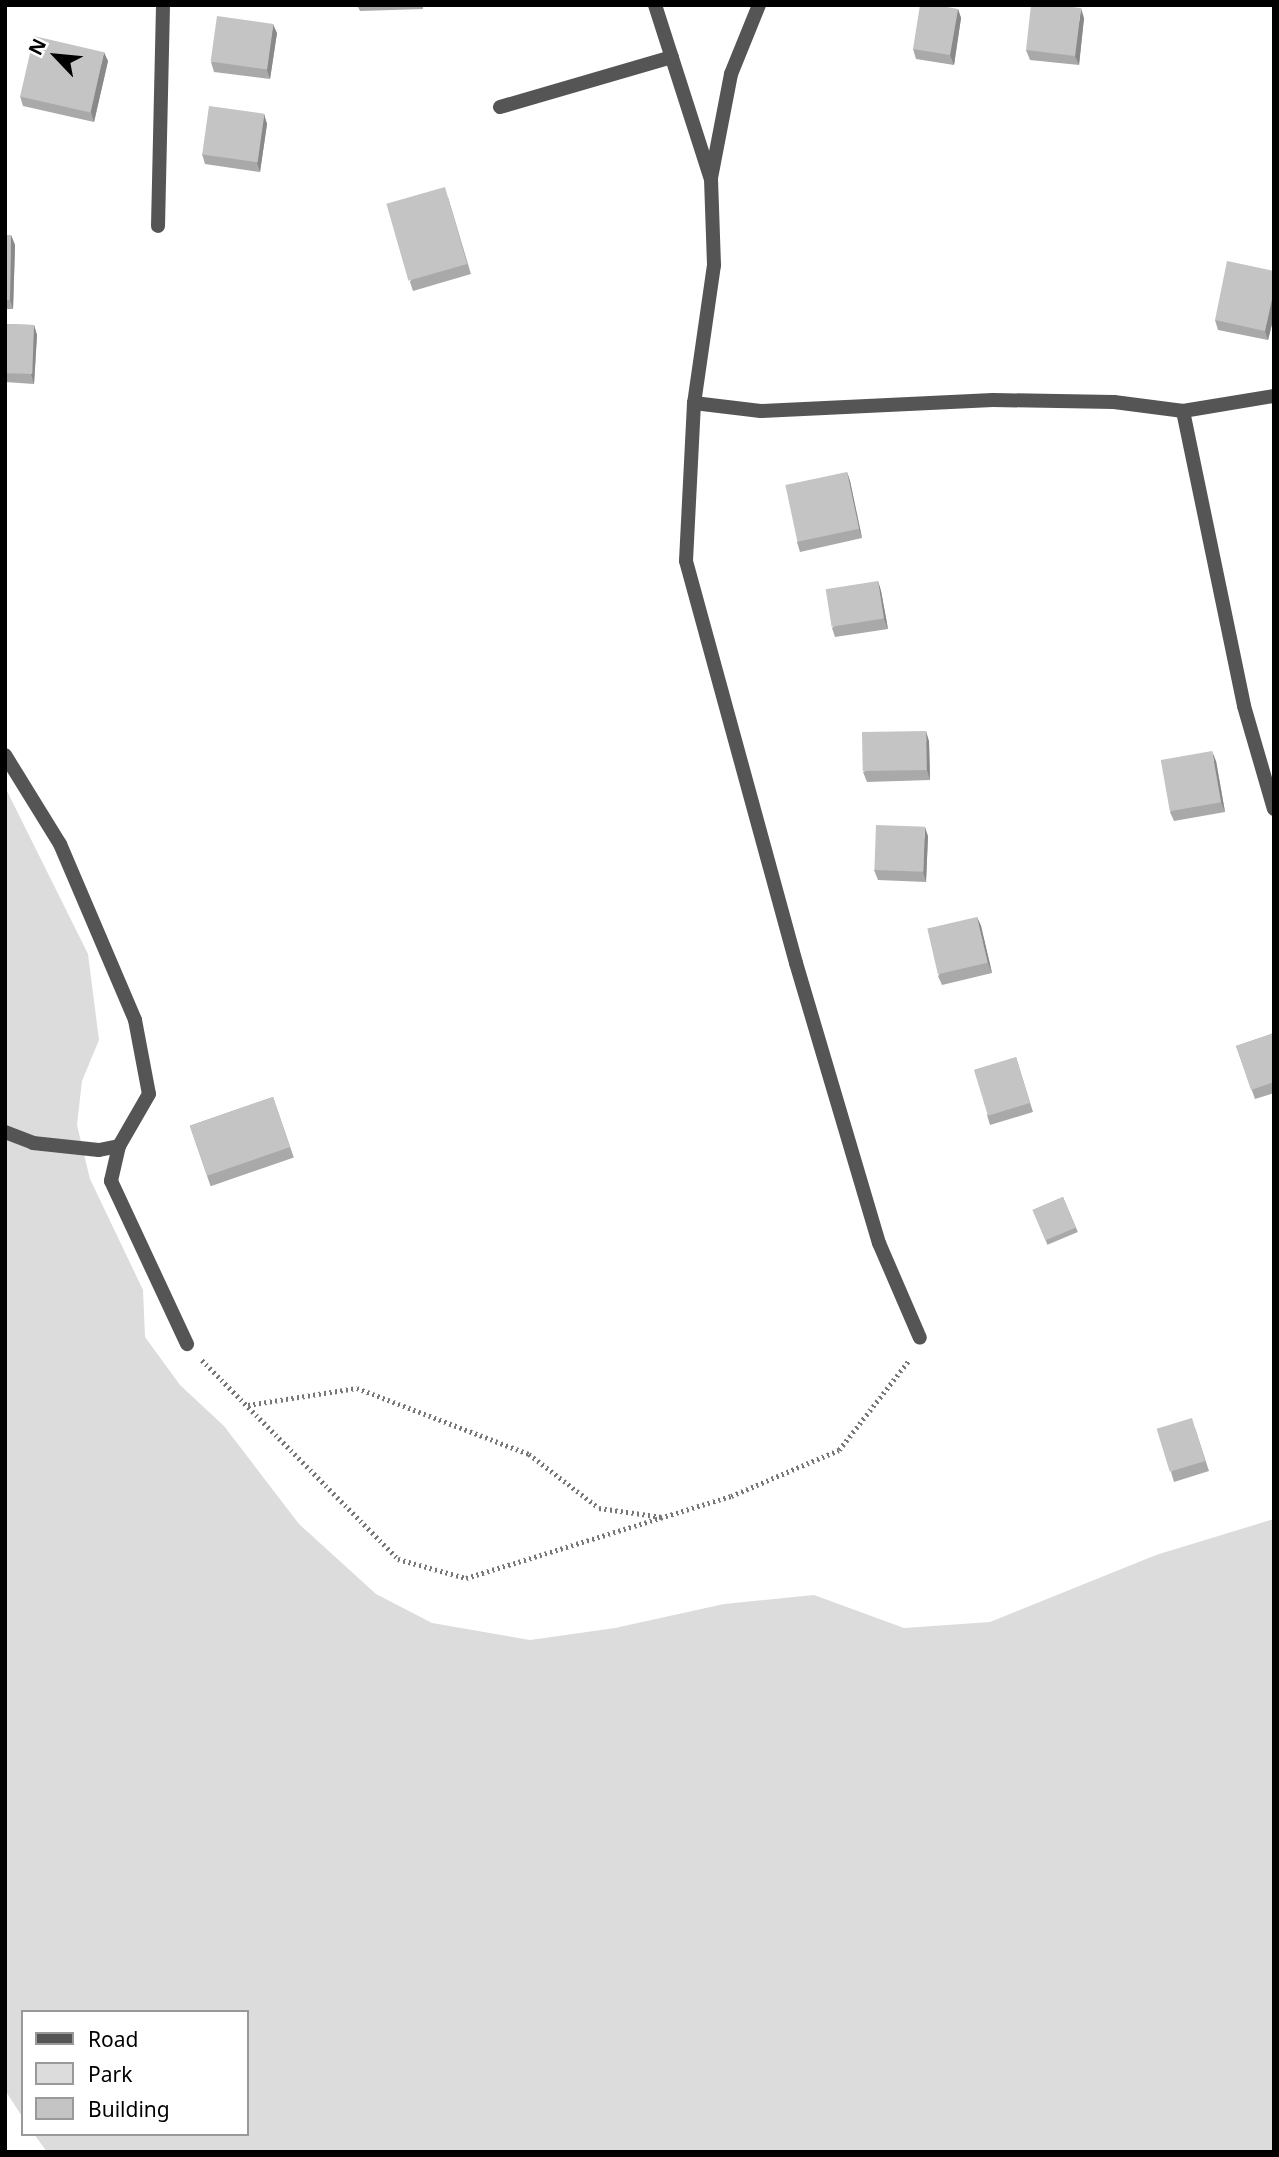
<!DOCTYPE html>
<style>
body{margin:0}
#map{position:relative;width:1279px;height:2157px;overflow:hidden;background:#fff;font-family:"Noto Sans",sans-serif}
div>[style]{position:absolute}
.green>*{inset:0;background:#dcdcdc}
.path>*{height:4.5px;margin-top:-2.25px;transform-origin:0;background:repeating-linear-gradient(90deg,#777 0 2px,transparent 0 5.5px)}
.street>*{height:14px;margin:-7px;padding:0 7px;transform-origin:7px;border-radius:7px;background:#555}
.wall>*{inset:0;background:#a9a9a9;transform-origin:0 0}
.shaded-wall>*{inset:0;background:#898989}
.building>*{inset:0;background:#c4c4c4;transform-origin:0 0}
span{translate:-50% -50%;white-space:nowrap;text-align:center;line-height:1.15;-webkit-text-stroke:5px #fff;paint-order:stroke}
.frame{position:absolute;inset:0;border:7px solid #000;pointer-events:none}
.legend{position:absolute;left:21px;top:2010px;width:228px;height:126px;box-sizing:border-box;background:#fff;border:2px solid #999;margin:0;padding:9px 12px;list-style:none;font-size:21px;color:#000}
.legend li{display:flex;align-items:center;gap:14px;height:35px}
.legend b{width:35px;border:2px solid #999}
.north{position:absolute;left:21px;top:21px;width:70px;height:70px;-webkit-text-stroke:5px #fff;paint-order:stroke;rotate:296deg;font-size:19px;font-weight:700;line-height:28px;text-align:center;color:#000}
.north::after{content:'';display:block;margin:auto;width:24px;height:32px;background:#000;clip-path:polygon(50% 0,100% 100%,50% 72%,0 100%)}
</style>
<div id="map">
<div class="green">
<div style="clip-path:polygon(5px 787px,88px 954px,99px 1040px,82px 1081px,77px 1125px,90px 1179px,143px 1290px,145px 1337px,180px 1385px,224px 1426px,299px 1524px,376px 1594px,432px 1623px,530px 1640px,615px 1628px,724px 1604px,814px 1595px,904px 1628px,990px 1622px,1156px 1555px,1274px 1519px,1274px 2152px,47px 2152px,34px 2134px,247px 2134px,247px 2012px,23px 2012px,23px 2118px,5px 2090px)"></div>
</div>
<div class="path">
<div style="left:202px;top:1360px;width:279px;rotate:45.4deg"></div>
<div style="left:398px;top:1559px;width:71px;rotate:15.6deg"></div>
<div style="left:466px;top:1578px;width:277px;rotate:-17.2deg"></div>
<div style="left:731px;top:1496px;width:117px;rotate:-23.1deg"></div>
<div style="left:839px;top:1450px;width:114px;rotate:-52.1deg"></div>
<div style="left:248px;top:1405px;width:110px;rotate:-8.9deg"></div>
<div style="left:357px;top:1388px;width:184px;rotate:21deg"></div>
<div style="left:529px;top:1454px;width:88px;rotate:37.6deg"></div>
<div style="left:599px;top:1508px;width:64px;rotate:8.1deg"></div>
</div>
<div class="street">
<div style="left:655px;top:5px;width:183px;rotate:72.2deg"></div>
<div style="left:711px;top:179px;width:86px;rotate:88deg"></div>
<div style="left:714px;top:265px;width:139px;rotate:98.2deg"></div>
<div style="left:694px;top:403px;width:158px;rotate:92.9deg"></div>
<div style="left:686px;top:561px;width:417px;rotate:74.7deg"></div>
<div style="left:796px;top:963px;width:292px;rotate:73.5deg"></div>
<div style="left:879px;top:1243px;width:103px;rotate:66.7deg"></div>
<div style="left:500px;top:107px;width:179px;rotate:-16.2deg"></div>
<div style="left:711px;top:178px;width:106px;rotate:-79.1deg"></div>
<div style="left:731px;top:74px;width:74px;rotate:-67.9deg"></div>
<div style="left:158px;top:226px;width:221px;rotate:-88.7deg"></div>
<div style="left:694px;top:403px;width:67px;rotate:6.8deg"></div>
<div style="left:761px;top:411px;width:232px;rotate:-2.7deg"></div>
<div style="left:993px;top:400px;width:121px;rotate:0.9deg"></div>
<div style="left:1114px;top:402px;width:70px;rotate:7.4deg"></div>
<div style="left:1183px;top:411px;width:301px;rotate:78.3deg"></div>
<div style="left:1244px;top:706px;width:107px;rotate:73.8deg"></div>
<div style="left:1183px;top:411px;width:92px;rotate:-9.4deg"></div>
<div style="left:5px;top:755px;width:105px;rotate:58.3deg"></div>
<div style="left:60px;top:844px;width:191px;rotate:66.9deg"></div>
<div style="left:135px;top:1020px;width:75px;rotate:79.3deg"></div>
<div style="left:149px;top:1094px;width:60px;rotate:120deg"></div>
<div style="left:119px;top:1146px;width:36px;rotate:103deg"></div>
<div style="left:111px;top:1181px;width:180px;rotate:65deg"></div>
<div style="left:5px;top:1132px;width:30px;rotate:21deg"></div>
<div style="left:33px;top:1143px;width:66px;rotate:6.1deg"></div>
<div style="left:99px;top:1150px;width:20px;rotate:-11deg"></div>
</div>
<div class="wall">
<div style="clip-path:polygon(357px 5px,423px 5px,423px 9px,360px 11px)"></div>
<div style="clip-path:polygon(958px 9px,961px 18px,954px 65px,916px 59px,913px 49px)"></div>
<div style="clip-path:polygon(1084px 18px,1079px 65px,1030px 60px,1026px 50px)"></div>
<div style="clip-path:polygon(277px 33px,270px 79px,214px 72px,211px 62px)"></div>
<div style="clip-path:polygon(108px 61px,94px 122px,23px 106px,20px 96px)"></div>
<div style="clip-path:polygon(264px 114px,267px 124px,260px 172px,205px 164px,202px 154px)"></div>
<div style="clip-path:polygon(448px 197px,471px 274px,413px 291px,410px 282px)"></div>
<div style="clip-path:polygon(5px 235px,11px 235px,15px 245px,13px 309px,5px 309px)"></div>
<div style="clip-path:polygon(1274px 271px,1274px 316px,1268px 340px,1218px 330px,1215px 320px)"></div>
<div style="clip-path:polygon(5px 324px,34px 325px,37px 335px,34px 384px,5px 382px)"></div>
<div style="clip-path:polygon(847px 472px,850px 481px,862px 538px,800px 552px,797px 542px)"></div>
<div style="clip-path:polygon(878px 581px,881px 591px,888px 629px,835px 637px,832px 628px)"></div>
<div style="clip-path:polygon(929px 741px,930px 780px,867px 782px,863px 772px)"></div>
<div style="clip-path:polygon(1216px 761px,1225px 812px,1174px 821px,1170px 812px)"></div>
<div style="clip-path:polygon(928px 836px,926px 882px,878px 880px,874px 870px)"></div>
<div style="clip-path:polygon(977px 917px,981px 926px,992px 973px,942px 985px,938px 976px)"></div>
<div style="clip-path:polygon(1274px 1033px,1274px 1093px,1255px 1099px,1236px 1046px)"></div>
<div style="clip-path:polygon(1016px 1057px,1033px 1112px,990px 1125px,987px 1115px)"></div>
<div style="left:273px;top:1097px;width:64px;height:88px;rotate:71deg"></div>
<div style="left:1063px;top:1197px;width:38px;height:33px;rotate:67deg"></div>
<div style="clip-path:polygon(1195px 1428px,1209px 1471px,1174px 1482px,1171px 1472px)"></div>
</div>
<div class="shaded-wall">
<div style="clip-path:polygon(1081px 8px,1084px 18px,1079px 65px,1075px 56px)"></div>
<div style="clip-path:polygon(958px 9px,961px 18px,954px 65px,950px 55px)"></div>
<div style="clip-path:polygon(273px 24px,277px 33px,270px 79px,267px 70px)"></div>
<div style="clip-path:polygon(104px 52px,108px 61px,94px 122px,91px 112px)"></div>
<div style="clip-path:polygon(264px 114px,267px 124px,260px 172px,257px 163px)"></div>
<div style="clip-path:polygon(11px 235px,15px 245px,13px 309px,10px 300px)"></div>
<div style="clip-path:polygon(1274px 290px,1274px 316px,1268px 340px,1265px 331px)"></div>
<div style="clip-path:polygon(34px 325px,37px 335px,34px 384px,31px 374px)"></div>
<div style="clip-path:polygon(847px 472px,850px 481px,862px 538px,859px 529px)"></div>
<div style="clip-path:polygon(878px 581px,881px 591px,888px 629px,884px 619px)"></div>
<div style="clip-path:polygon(926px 731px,929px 741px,930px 780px,927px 770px)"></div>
<div style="clip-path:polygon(1212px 751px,1216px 761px,1225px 812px,1221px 802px)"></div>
<div style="clip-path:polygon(925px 827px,928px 836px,926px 882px,923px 872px)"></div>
<div style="clip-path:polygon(977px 917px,981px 926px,992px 973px,988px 963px)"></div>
</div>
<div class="building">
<div style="clip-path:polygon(920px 5px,936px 5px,958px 9px,950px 55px,913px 49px)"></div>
<div style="clip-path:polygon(1031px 5px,1054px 5px,1081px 8px,1075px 56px,1026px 50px)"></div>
<div style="left:217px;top:16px;width:57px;height:46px;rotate:8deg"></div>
<div style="left:34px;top:36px;width:72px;height:62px;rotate:13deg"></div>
<div style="left:209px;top:106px;width:56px;height:49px;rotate:8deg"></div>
<div style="left:445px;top:187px;width:80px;height:61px;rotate:74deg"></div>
<div style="clip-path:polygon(5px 235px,11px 235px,10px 300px,5px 300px)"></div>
<div style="clip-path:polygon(1227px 261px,1274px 271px,1274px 290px,1265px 331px,1215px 320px)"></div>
<div style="left:5px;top:324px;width:29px;height:49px;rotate:2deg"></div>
<div style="left:847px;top:472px;width:58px;height:63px;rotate:78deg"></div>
<div style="left:878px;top:581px;width:38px;height:53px;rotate:81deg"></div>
<div style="left:926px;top:731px;width:39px;height:64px;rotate:89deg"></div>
<div style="left:1212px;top:751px;width:52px;height:52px;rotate:80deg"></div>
<div style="left:876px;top:825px;width:49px;height:45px;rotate:2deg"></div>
<div style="left:977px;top:917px;width:47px;height:51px;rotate:77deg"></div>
<div style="clip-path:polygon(1274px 1033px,1274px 1082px,1251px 1090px,1236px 1046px)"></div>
<div style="left:1016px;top:1057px;width:48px;height:44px;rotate:73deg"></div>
<div style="left:273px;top:1097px;width:53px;height:88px;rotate:71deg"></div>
<div style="left:1063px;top:1197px;width:33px;height:33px;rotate:67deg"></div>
<div style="left:1192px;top:1418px;width:45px;height:37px;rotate:73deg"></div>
</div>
<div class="frame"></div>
<ul class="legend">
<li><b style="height:9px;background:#555"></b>Road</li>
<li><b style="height:19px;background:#dcdcdc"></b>Park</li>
<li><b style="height:19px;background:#c4c4c4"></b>Building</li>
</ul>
<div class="north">N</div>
</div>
